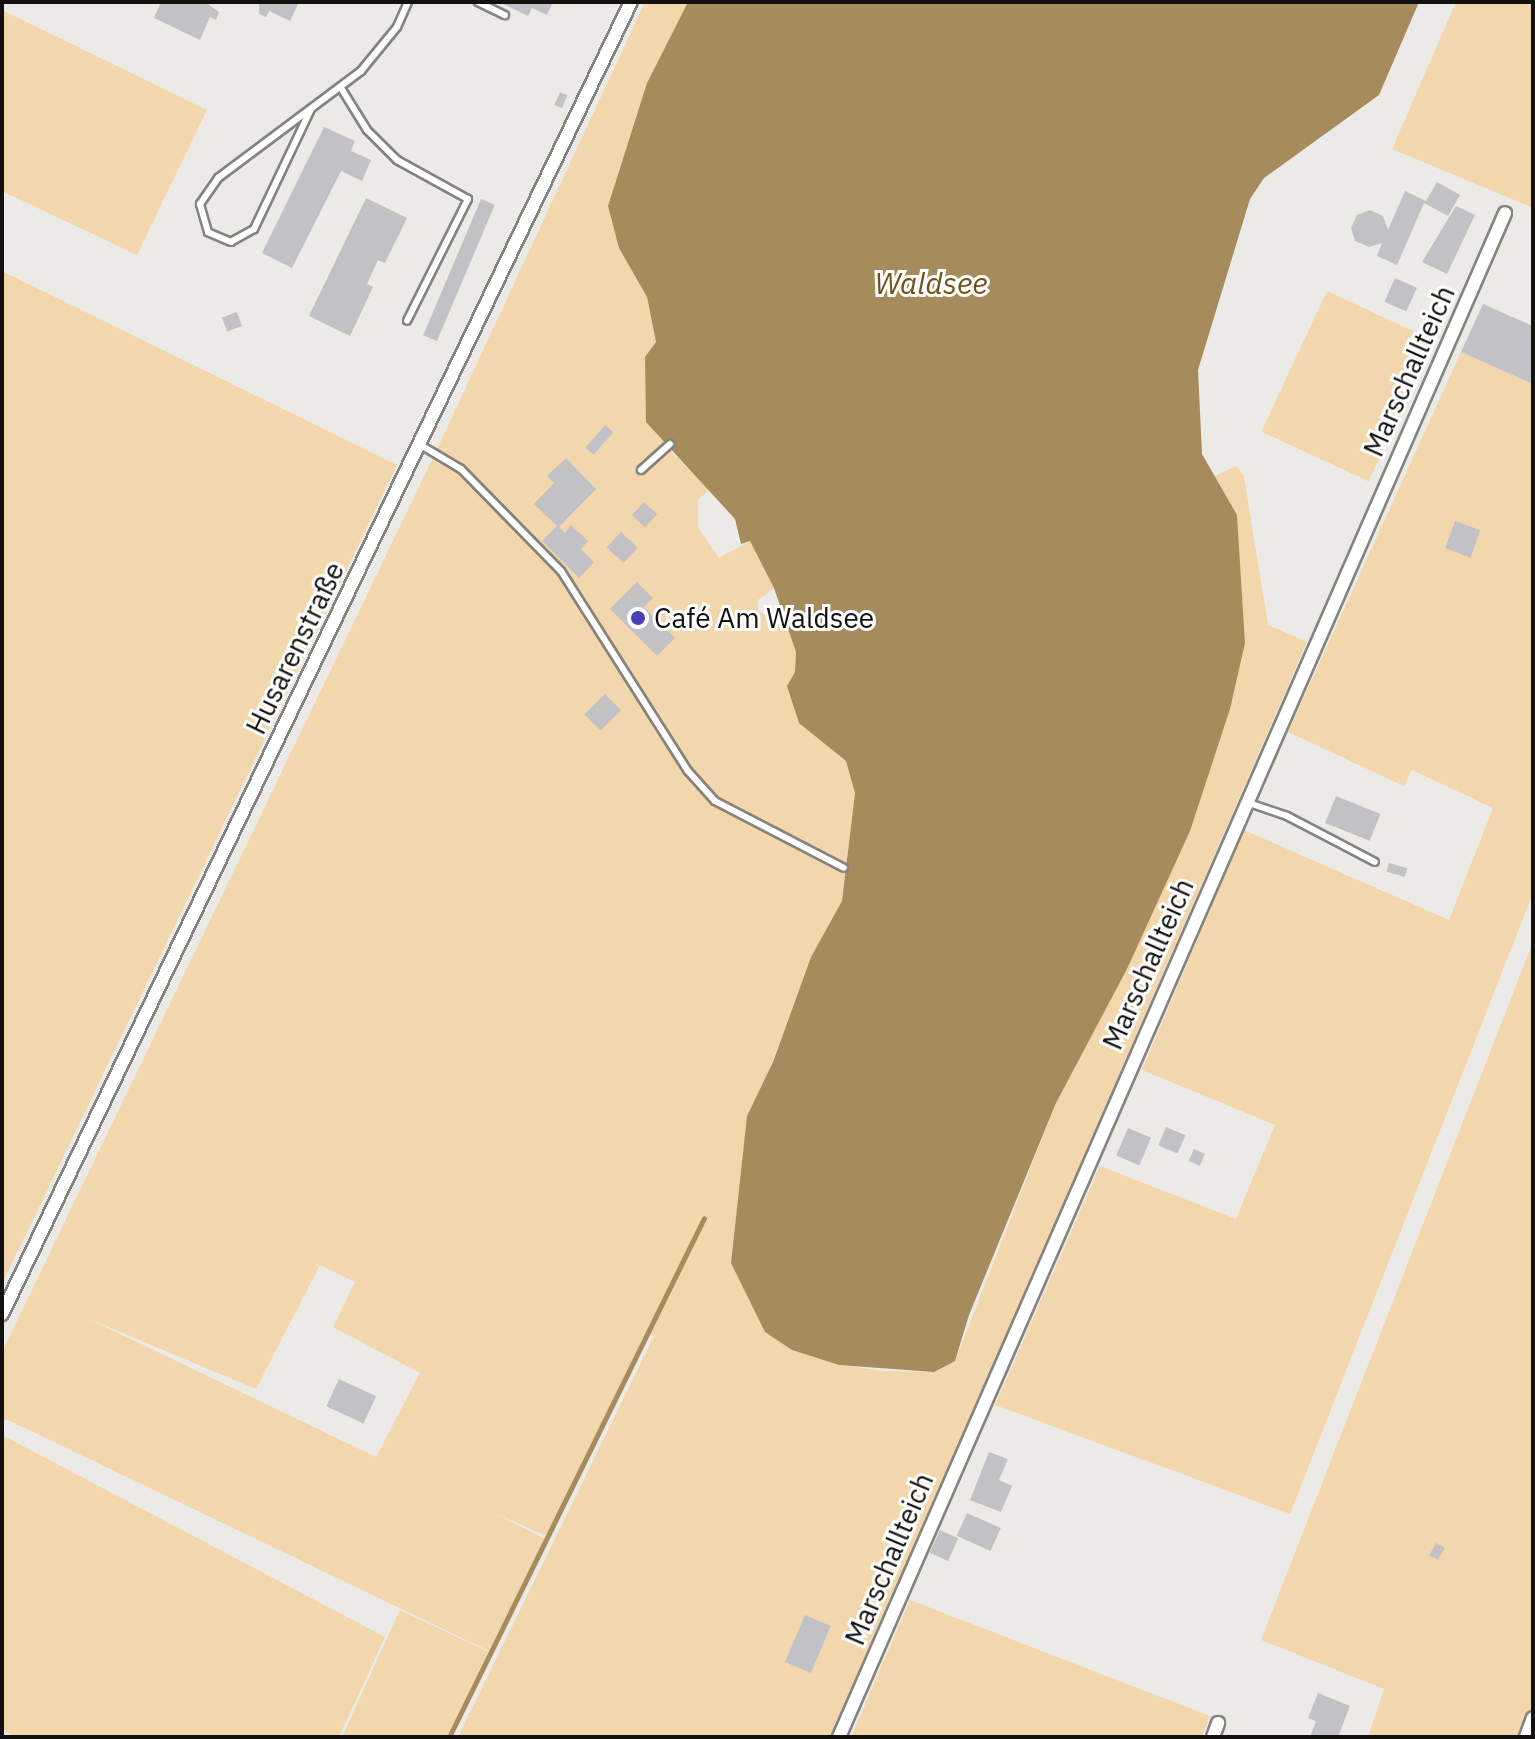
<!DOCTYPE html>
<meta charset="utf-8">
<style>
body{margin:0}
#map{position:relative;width:1535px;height:1739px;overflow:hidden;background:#eceae6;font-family:"IBM Plex Sans",sans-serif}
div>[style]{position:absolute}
.green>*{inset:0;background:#f1d7ab;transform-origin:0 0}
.water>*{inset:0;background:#a68b5c}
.stream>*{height:5px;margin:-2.5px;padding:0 2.5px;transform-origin:2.5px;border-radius:2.5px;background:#a68b5c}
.building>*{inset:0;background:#c1c1c6;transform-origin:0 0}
.roads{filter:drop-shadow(2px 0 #85837f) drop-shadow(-2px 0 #85837f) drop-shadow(0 2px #85837f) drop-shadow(0 -2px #85837f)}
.lane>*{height:6px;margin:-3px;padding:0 3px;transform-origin:3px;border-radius:3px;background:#fff}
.street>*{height:12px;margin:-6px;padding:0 6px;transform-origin:6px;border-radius:6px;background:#fff}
.dots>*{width:22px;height:22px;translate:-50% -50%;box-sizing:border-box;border:4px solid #fff;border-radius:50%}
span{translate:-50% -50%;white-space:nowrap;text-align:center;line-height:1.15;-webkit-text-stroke:6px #fff;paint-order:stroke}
.street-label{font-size:28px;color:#121110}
.poi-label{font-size:28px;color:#121110}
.left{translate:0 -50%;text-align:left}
.water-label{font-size:30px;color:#6f5119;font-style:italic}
.frame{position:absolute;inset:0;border:4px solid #121110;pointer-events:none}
</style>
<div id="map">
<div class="green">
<div style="clip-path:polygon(evenodd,645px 2px,688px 2px,647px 83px,608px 206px,619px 248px,647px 297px,656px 342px,645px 358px,671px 452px,710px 489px,698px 500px,698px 528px,719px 558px,750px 541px,774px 588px,758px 600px,758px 610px,776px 624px,785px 617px,796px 652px,795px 672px,834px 752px,846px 761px,855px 793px,842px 901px,811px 957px,769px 1071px,747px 1116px,731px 1263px,792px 1350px,839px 1365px,885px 1371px,934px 1372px,955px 1361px,1056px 1103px,1127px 969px,1245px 643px,1237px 516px,1215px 476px,1236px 466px,1244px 476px,1268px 625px,1307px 642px,831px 1737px,458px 1737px,654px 1336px,645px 1333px,549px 1537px,496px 1514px,545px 1539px,491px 1652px,27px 1429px,5px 1419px,2px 1424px,2px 1352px,431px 462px,645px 2px,320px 1265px,355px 1282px,333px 1327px,420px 1373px,376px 1457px,87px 1318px,256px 1389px,320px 1265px)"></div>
<div style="clip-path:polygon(1456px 2px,1533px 2px,1533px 208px,1392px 149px)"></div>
<div style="clip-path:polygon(2px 10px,207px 110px,137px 255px,2px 191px)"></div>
<div style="clip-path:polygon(2px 271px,397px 465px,2px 1284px,4px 899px)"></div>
<div style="left:1327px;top:291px;width:118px;height:155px;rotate:25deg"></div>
<div style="clip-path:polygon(1461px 352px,1533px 384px,1533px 893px,1290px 1514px,995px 1405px,1100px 1166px,1236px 1219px,1275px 1125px,1142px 1070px,1244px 830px,1449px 920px,1493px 808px,1412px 770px,1404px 786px,1288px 732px)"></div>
<div style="clip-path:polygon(1533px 942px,1533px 1702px,1520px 1737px,1368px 1737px,1384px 1689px,1261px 1640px)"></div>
<div style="clip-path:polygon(2px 1435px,385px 1637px,339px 1737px,16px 1737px,2px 1730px)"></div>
<div style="clip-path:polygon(910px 1600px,1210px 1716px,1202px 1737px,851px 1737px)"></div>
<div style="clip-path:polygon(400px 1610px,491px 1653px,450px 1737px,342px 1737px)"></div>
</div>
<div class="water">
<div style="clip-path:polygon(688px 2px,1419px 2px,1379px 95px,1264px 178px,1250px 199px,1198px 370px,1202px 454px,1237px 515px,1245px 643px,1230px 709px,1190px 831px,1127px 969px,1056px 1103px,969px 1315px,955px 1361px,934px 1372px,839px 1365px,792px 1350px,765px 1332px,731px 1263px,747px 1116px,773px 1062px,811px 957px,842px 901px,855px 793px,846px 761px,799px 723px,787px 686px,795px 672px,796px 652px,774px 588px,750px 541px,741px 544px,735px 519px,646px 422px,645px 357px,656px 342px,647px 297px,619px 248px,608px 206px,647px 83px)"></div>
</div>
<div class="stream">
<div style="left:449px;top:1737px;width:578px;rotate:-63.83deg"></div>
</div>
<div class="building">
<div style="clip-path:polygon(161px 2px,205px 2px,219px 12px,216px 20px,210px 17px,200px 40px,154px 18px)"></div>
<div style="clip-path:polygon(259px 2px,299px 2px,290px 21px,269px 11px,266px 17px,259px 14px)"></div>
<div style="clip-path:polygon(499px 2px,553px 2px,547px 15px,532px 8px,528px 16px)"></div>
<div style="left:560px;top:92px;width:8px;height:14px;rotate:23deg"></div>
<div style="clip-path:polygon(324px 127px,355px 141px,351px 151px,371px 160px,362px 181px,341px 171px,292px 268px,262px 253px)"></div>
<div style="clip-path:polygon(1437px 182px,1460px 195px,1448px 216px,1424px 203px,1397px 265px,1377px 256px,1382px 243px,1369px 247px,1355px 241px,1351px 228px,1357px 215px,1370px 210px,1383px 216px,1388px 230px,1405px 191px,1426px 201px)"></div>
<div style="clip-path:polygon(366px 198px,407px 218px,385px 263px,378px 260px,367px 284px,373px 287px,350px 336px,309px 316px)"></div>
<div style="left:481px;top:199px;width:15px;height:148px;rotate:23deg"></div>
<div style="clip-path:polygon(1456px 206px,1475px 215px,1447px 274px,1422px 262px)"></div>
<div style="left:1395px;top:278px;width:24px;height:26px;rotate:24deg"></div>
<div style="clip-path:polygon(1483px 304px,1533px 326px,1533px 384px,1461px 352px)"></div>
<div style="left:237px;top:312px;width:15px;height:16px;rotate:70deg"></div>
<div style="left:605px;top:425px;width:11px;height:30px;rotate:41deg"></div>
<div style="clip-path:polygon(566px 458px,596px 489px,559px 527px,565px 533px,571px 525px,588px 541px,581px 549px,594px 562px,579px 578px,542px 541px,557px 526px,534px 504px,554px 483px,547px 476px)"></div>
<div style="left:644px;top:502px;width:18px;height:18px;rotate:43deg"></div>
<div style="left:1455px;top:521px;width:27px;height:29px;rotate:20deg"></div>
<div style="left:621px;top:532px;width:23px;height:21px;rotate:43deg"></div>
<div style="clip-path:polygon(637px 582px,653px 598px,644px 607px,675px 638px,657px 656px,610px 609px)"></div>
<div style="left:605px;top:694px;width:23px;height:29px;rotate:45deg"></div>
<div style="left:1336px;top:796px;width:48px;height:29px;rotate:22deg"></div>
<div style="left:1389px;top:863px;width:19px;height:9px;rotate:16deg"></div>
<div style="left:1166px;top:1127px;width:21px;height:20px;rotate:23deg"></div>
<div style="left:1128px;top:1128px;width:25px;height:30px;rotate:23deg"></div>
<div style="left:1194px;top:1149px;width:12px;height:13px;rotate:24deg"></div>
<div style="left:339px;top:1379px;width:41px;height:30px;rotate:25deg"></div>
<div style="clip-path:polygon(989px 1452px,1008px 1459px,999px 1480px,1012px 1486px,1001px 1512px,970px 1500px)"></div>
<div style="left:967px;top:1513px;width:37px;height:25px;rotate:24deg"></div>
<div style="left:940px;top:1530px;width:20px;height:25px;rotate:24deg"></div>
<div style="left:1436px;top:1543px;width:10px;height:14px;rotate:29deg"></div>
<div style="left:805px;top:1615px;width:28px;height:51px;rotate:23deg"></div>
<div style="clip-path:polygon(1318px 1693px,1350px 1706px,1338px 1737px,1310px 1737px,1316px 1721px,1308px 1718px)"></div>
</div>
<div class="roads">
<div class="lane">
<div style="left:478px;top:2px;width:30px;rotate:26deg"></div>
<div style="left:341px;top:88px;width:49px;rotate:58.2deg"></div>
<div style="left:367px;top:130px;width:42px;rotate:45deg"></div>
<div style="left:397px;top:160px;width:81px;rotate:28.8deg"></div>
<div style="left:468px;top:199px;width:136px;rotate:116.6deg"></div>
<div style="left:311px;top:109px;width:133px;rotate:115.4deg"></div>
<div style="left:254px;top:229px;width:26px;rotate:151deg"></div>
<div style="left:231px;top:242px;width:25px;rotate:-157deg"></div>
<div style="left:208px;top:232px;width:29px;rotate:-106deg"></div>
<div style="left:200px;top:204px;width:32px;rotate:-55deg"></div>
<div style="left:218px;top:178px;width:179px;rotate:-36.8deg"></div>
<div style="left:361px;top:71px;width:57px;rotate:-50.7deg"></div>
<div style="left:397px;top:27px;width:27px;rotate:-66deg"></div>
<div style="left:419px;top:444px;width:49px;rotate:30.8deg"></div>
<div style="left:461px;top:469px;width:143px;rotate:45.6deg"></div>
<div style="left:561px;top:571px;width:237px;rotate:57.6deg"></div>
<div style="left:688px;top:771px;width:40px;rotate:48deg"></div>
<div style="left:715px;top:801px;width:145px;rotate:27.4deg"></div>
<div style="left:641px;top:470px;width:39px;rotate:-42deg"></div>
<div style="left:1249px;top:803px;width:40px;rotate:18.9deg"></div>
<div style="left:1287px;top:816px;width:99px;rotate:27.6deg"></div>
</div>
<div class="street">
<div style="left:2px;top:1314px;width:1455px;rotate:-64.39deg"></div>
<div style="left:839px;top:1737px;width:1663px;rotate:-66.39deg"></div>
<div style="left:1213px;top:1737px;width:15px;rotate:-70deg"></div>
<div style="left:1526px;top:1737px;width:20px;rotate:-70deg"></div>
</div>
</div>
<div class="dots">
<div style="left:638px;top:618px;background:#4940b6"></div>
</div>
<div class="street-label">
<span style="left:1409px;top:371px;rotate:-66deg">Marschallteich</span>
<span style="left:295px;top:648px;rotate:-64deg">Husarenstraße</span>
<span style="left:1148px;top:964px;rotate:-66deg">Marschallteich</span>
<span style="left:889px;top:1559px;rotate:-67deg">Marschallteich</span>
</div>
<div class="poi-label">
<span class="left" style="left:654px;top:618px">Café Am Waldsee</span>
</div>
<div class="water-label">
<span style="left:931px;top:283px">Waldsee</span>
</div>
<div class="frame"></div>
</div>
